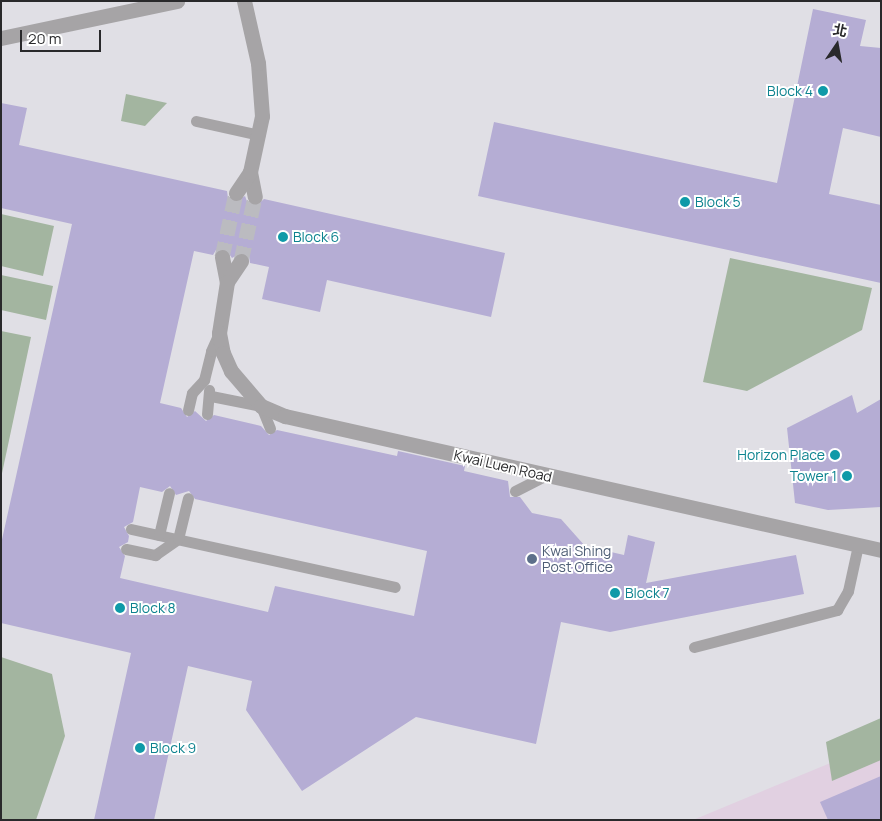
<!DOCTYPE html>
<meta charset="utf-8">
<style>
body{margin:0}
#map{position:relative;width:882px;height:821px;overflow:hidden;background:#e0dfe5;font-family:Manrope,"Noto Sans TC",sans-serif}
div>[style]{position:absolute}
.education>*{inset:0;background:#e1d0e1}
.green>*{inset:0;background:#a3b5a0}
.building>*{inset:0;background:#b5add4}
.minor-tunnel>*{height:15px;margin-top:-7.5px;transform-origin:0;background:repeating-linear-gradient(90deg,#bbbbc0 0 15px,transparent 0 23px)}
.service>*{height:11px;margin:-5.5px;padding:0 5.5px;transform-origin:5.5px;border-radius:5.5px;background:#a6a4a6}
.minor>*{height:15px;margin:-7.5px;padding:0 7.5px;transform-origin:7.5px;border-radius:7.5px;background:#a6a4a6}
.tertiary>*{height:15px;margin:-7.5px;padding:0 7.5px;transform-origin:7.5px;border-radius:7.5px;background:#a6a4a6}
.dots>*{width:14px;height:14px;translate:-50% -50%;box-sizing:border-box;border:2px solid #fff;border-radius:50%}
span{translate:-50% -50%;white-space:nowrap;text-align:center;line-height:1.15;-webkit-text-stroke:4px #fff;paint-order:stroke}
.culture-label{font-size:14px;color:#0d838f}
.right{translate:-100% -50%;text-align:right}
.left{translate:0 -50%;text-align:left}
.street-label{font-size:14px;color:#29292b}
.service-label{font-size:14px;color:#4e5e75}
.frame{position:absolute;inset:0;border:2px solid #29292b;pointer-events:none}
.north{position:absolute;left:812px;top:20px;width:50px;height:50px;-webkit-text-stroke:4px #fff;paint-order:stroke;rotate:12deg;font-size:14px;font-weight:700;line-height:20px;text-align:center;color:#29292b}
.north::after{content:'';display:block;margin:auto;width:18px;height:22px;background:#29292b;clip-path:polygon(50% 0,100% 100%,50% 72%,0 100%)}
.scale{position:absolute;left:20px;top:30px;width:81px;height:22px;box-sizing:border-box;border:2px solid #29292b;border-top:0;padding-left:6px;font-size:15px;line-height:18px;white-space:nowrap;color:#29292b;-webkit-text-stroke:4px #fff;paint-order:stroke}
</style>
<div id="map">
<div class="education">
<div style="clip-path:polygon(881px 742px,881px 820px,693px 820px)"></div>
</div>
<div class="green">
<div style="clip-path:polygon(126px 94px,167px 103px,145px 126px,121px 121px)"></div>
<div style="clip-path:polygon(1px 214px,54px 226px,43px 276px,1px 266px)"></div>
<div style="clip-path:polygon(730px 258px,872px 288px,862px 330px,747px 391px,703px 382px)"></div>
<div style="clip-path:polygon(1px 275px,53px 286px,46px 320px,1px 310px)"></div>
<div style="clip-path:polygon(1px 331px,31px 337px,1px 478px)"></div>
<div style="clip-path:polygon(1px 657px,52px 674px,65px 736px,36px 820px,1px 820px)"></div>
<div style="clip-path:polygon(881px 718px,881px 760px,832px 781px,826px 742px)"></div>
</div>
<div class="building">
<div style="clip-path:polygon(813px 9px,866px 20px,860px 46px,881px 48px,881px 137px,843px 128px,829px 194px,881px 205px,881px 283px,478px 196px,494px 122px,777px 183px)"></div>
<div style="clip-path:polygon(evenodd,1px 103px,27px 108px,19px 145px,227px 191px,228px 198px,235px 202px,245px 196px,248px 204px,256px 206px,264px 199px,505px 253px,491px 317px,327px 280px,320px 312px,262px 299px,269px 267px,250px 263px,249px 256px,242px 252px,232px 258px,225px 248px,216px 250px,213px 255px,194px 251px,160px 403px,181px 408px,187px 417px,195px 411px,206px 421px,214px 415px,261px 426px,269px 435px,277px 430px,397px 456px,398px 451px,465px 466px,464px 471px,508px 481px,510px 497px,520px 497px,532px 513px,561px 519px,585px 546px,624px 555px,628px 535px,655px 542px,646px 583px,796px 555px,804px 594px,610px 632px,561px 622px,536px 744px,416px 717px,302px 791px,246px 710px,252px 681px,188px 666px,154px 820px,94px 820px,131px 653px,1px 623px,1px 544px,72px 224px,1px 208px,1px 103px,170px 486px,176px 495px,189px 491px,195px 499px,427px 551px,414px 616px,275px 586px,268px 612px,120px 578px,125px 556px,119px 547px,128px 542px,129px 536px,124px 527px,133px 522px,140px 487px,162px 492px,170px 486px)"></div>
<div style="clip-path:polygon(852px 395px,857px 413px,881px 399px,881px 507px,828px 510px,795px 503px,787px 428px)"></div>
<div style="clip-path:polygon(881px 776px,881px 820px,828px 820px,820px 802px)"></div>
</div>
<div class="minor-tunnel">
<div style="left:222px;top:257px;width:66px;rotate:-77.7deg"></div>
<div style="left:241px;top:261px;width:66px;rotate:-77.7deg"></div>
</div>
<div class="service">
<div style="left:196px;top:121px;width:65px;rotate:12.5deg"></div>
<div style="left:211px;top:396px;width:51px;rotate:11.3deg"></div>
<div style="left:261px;top:406px;width:24px;rotate:68deg"></div>
<div style="left:188px;top:410px;width:17px;rotate:-77deg"></div>
<div style="left:192px;top:393px;width:18px;rotate:-47deg"></div>
<div style="left:204px;top:380px;width:30px;rotate:-76deg"></div>
<div style="left:211px;top:351px;width:20px;rotate:-66deg"></div>
<div style="left:207px;top:414px;width:24px;rotate:-85deg"></div>
<div style="left:515px;top:491px;width:34px;rotate:-27deg"></div>
<div style="left:131px;top:529px;width:270px;rotate:12.4deg"></div>
<div style="left:159px;top:535px;width:43px;rotate:-76.6deg"></div>
<div style="left:126px;top:549px;width:30px;rotate:12deg"></div>
<div style="left:155px;top:555px;width:28px;rotate:-35deg"></div>
<div style="left:178px;top:539px;width:42px;rotate:-76.3deg"></div>
<div style="left:694px;top:647px;width:148px;rotate:-14.5deg"></div>
<div style="left:837px;top:610px;width:22px;rotate:-60deg"></div>
<div style="left:848px;top:591px;width:47px;rotate:-77.7deg"></div>
</div>
<div class="minor">
<div style="left:250px;top:172px;width:25px;rotate:79deg"></div>
<div style="left:236px;top:193px;width:25px;rotate:-56deg"></div>
<div style="left:250px;top:172px;width:57px;rotate:-77.9deg"></div>
<div style="left:262px;top:116px;width:53px;rotate:-94.3deg"></div>
<div style="left:258px;top:63px;width:64px;rotate:-102.7deg"></div>
<div style="left:222px;top:257px;width:25px;rotate:79deg"></div>
<div style="left:241px;top:261px;width:25px;rotate:124deg"></div>
<div style="left:227px;top:282px;width:52px;rotate:98.9deg"></div>
<div style="left:219px;top:333px;width:20px;rotate:79deg"></div>
<div style="left:223px;top:353px;width:20px;rotate:66deg"></div>
<div style="left:231px;top:371px;width:46px;rotate:49.4deg"></div>
<div style="left:261px;top:406px;width:26px;rotate:23deg"></div>
<div style="left:285px;top:416px;width:611px;rotate:12.67deg"></div>
</div>
<div class="tertiary">
<div style="left:1px;top:38px;width:180px;rotate:-11.9deg"></div>
</div>
<div class="dots">
<div style="left:823px;top:91px;background:#0f9aa8"></div>
<div style="left:685px;top:202px;background:#0f9aa8"></div>
<div style="left:283px;top:237px;background:#0f9aa8"></div>
<div style="left:835px;top:455px;background:#0f9aa8"></div>
<div style="left:847px;top:476px;background:#0f9aa8"></div>
<div style="left:532px;top:559px;background:#5c6f8a"></div>
<div style="left:615px;top:593px;background:#0f9aa8"></div>
<div style="left:120px;top:608px;background:#0f9aa8"></div>
<div style="left:140px;top:748px;background:#0f9aa8"></div>
</div>
<div class="culture-label">
<span class="right" style="left:813px;top:91px">Block 4</span>
<span class="left" style="left:695px;top:202px">Block 5</span>
<span class="left" style="left:293px;top:237px">Block 6</span>
<span class="right" style="left:825px;top:455px">Horizon Place</span>
<span class="right" style="left:837px;top:476px">Tower 1</span>
<span class="left" style="left:625px;top:593px">Block 7</span>
<span class="left" style="left:130px;top:608px">Block 8</span>
<span class="left" style="left:150px;top:748px">Block 9</span>
</div>
<div class="street-label">
<span style="left:503px;top:466px;rotate:13deg">Kwai Luen Road</span>
</div>
<div class="service-label">
<span class="left" style="left:542px;top:559px">Kwai Shing<br>Post Office</span>
</div>
<div class="frame"></div>
<div class="north">北</div>
<div class="scale">20 m</div>
</div>
